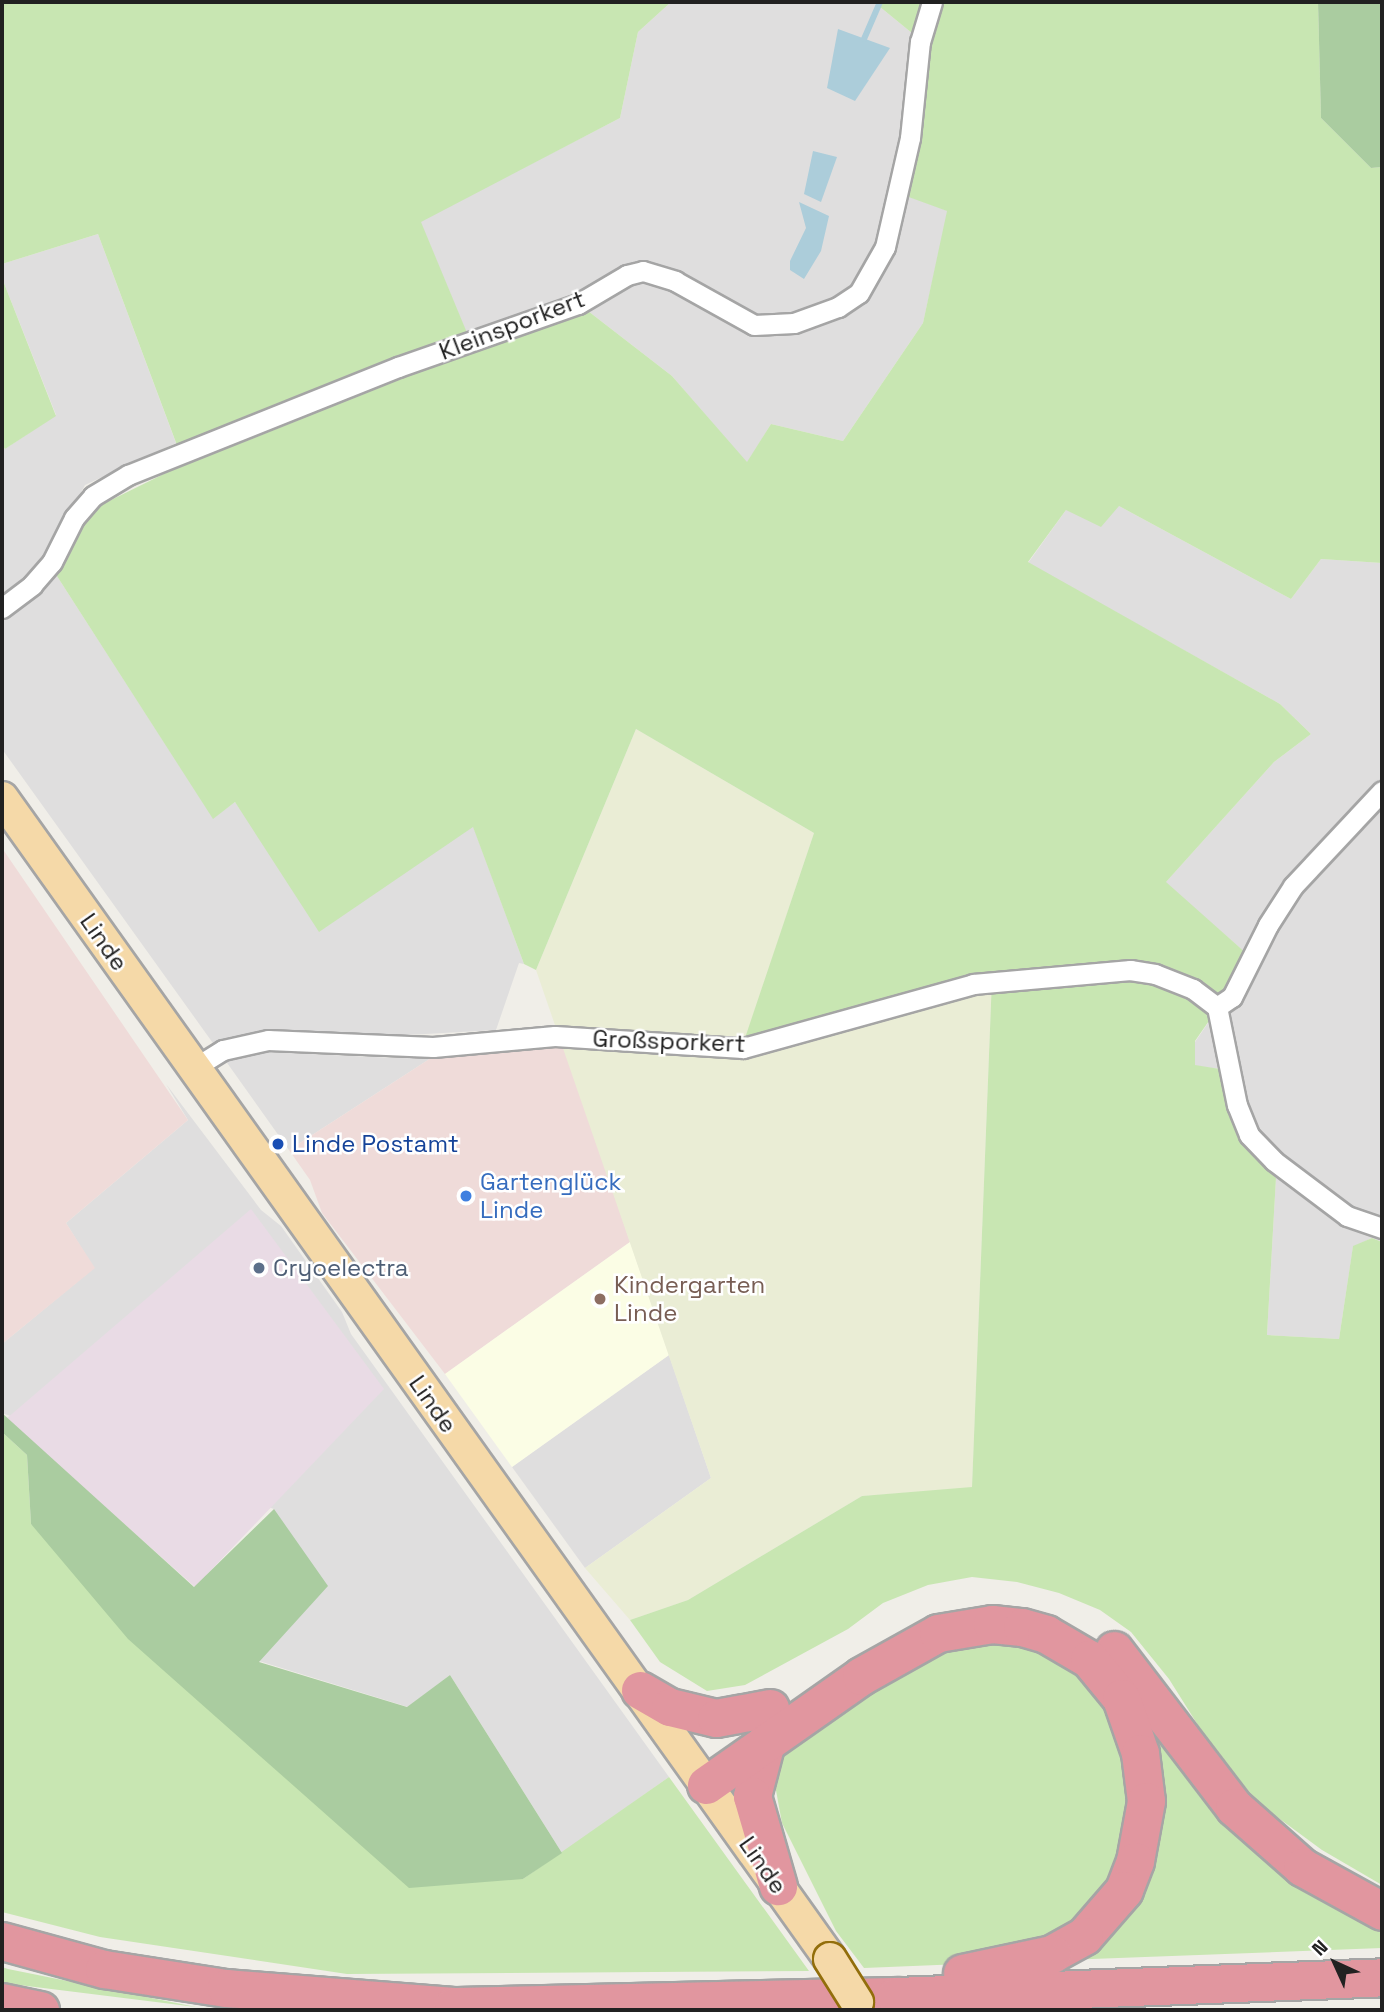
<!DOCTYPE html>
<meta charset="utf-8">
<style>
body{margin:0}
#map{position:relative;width:1384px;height:2012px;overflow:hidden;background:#f0eee8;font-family:"Space Grotesk",sans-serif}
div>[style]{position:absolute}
.residential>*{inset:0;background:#dfdede}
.commercial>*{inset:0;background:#efdbd9}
.industrial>*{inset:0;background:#e9dbe5}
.education>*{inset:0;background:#fbfde5}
.farmland>*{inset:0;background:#eaedd5}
.grass>*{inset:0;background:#c8e6b2}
.forest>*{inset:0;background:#aacca0}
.water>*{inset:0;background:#accdda}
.stream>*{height:6px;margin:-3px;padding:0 3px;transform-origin:3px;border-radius:3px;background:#accdda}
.roads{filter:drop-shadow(2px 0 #a5a5a5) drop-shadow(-2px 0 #a5a5a5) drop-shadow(0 2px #a5a5a5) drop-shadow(0 -2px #a5a5a5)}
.street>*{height:19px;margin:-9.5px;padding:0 9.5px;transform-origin:9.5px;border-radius:9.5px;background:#fff}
.primary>*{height:32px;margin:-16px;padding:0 16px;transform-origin:16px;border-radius:16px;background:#f5d9a8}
.highway>*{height:37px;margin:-18.5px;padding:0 18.5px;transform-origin:18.5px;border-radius:18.5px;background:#e1969f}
.bridges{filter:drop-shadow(2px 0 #926e0b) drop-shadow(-2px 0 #926e0b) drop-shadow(0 2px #926e0b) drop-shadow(0 -2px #926e0b)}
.primary-bridge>*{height:32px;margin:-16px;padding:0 16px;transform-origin:16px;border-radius:16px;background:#f5d9a8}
.dots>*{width:19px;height:19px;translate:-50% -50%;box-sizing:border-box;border:4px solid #fff;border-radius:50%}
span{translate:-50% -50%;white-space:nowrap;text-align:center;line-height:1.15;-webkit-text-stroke:5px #fff;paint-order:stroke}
.street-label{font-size:24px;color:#212121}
.transit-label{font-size:24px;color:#164399}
.left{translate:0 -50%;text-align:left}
.shop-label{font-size:24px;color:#366cbe}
.service-label{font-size:24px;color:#4e5e75}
.education-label{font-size:24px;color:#785e54}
.frame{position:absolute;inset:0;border:4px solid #212121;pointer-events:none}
.north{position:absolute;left:1300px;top:1928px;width:70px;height:70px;-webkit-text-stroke:5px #fff;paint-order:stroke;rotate:315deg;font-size:19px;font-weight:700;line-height:28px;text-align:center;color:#212121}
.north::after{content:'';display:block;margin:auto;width:24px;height:32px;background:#212121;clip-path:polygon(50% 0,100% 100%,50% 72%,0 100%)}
</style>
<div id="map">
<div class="residential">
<div style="clip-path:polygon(671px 2px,874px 2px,918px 38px,895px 191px,948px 211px,923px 323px,843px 441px,771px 424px,747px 463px,672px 376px,588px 311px,475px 353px,420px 221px,620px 118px,638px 32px)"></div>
<div style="clip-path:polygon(98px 234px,176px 443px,85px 485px,43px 563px,2px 598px,2px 444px,5px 449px,56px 415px,2px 278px,2px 264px)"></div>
<div style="clip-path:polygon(1119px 506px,1291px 599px,1321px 559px,1382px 563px,1382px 1242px,1372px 1238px,1353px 1247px,1339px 1339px,1267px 1335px,1276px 1178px,1245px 1148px,1227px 1111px,1220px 1069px,1195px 1066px,1195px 1042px,1236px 982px,1247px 954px,1165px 883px,1274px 762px,1311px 734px,1280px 704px,1028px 563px,1066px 510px)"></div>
<div style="clip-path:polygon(55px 573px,213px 818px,235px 802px,271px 853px,473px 826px,524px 964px,519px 963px,496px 1030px,215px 1046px,2px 749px,2px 615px)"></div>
<div style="clip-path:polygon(270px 1052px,395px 1058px,431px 1058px,289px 1150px,225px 1060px)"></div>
<div style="clip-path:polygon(166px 1084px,261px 1210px,281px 1226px,342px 1312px,351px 1334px,669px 1777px,562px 1853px,450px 1675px,408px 1707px,259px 1661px,274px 1509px,2px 1413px,2px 1344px,94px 1268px,66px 1223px,188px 1120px)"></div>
<div style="clip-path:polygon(669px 1355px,711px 1478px,585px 1568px,512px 1467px)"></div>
</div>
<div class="commercial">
<div style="clip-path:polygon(2px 848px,188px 1120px,66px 1223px,95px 1268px,2px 1344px)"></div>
<div style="clip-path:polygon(564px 1044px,630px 1242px,445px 1374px,322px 1213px,310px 1180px,289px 1150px,431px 1058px)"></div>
</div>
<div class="industrial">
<div style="clip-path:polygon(251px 1209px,384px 1389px,195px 1587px,6px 1419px)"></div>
</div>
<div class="education">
<div style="clip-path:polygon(630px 1242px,669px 1355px,512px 1467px,445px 1374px)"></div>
</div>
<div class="farmland">
<div style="clip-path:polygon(636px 729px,814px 833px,746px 1037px,992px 977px,972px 1488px,862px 1496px,688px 1600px,630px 1620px,585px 1568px,711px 1478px,536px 970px)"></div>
</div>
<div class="grass">
<div style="clip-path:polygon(2px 2px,671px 2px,638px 32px,620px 118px,421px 222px,475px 352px,588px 311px,672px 376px,747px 462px,771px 424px,843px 441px,923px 323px,947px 211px,895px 192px,918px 38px,874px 2px,1318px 2px,1321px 118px,1371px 168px,1382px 167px,1382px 563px,1321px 559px,1291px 599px,1119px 506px,1101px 527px,1066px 510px,1028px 562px,1280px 704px,1311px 734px,1274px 762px,1166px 882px,1247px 954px,1236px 982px,1195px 1041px,1195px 1065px,1220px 1069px,1227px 1111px,1245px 1148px,1276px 1178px,1267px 1335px,1339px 1339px,1353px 1246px,1372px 1238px,1382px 1242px,1382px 1885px,1322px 1850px,1262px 1806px,1218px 1757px,1169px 1679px,1131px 1632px,1100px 1610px,1059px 1593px,1017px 1582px,972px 1577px,928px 1585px,883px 1603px,848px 1629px,745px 1685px,707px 1691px,660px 1662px,630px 1620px,688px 1600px,862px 1496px,972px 1487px,992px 978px,745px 1038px,814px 833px,636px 729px,536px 970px,524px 964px,473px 827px,319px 932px,235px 802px,213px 819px,55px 573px,78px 531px,103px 504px,184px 464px,98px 234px,2px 264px)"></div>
<div style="clip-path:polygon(2px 278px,56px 416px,5px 449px,2px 444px)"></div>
<div style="clip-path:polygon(2px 1432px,27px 1455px,31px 1524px,523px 1879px,669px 1777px,809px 1971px,347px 1974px,100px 1937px,2px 1912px)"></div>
<div style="clip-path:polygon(982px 1608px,1008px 1609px,1057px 1622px,1101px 1650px,1234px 1817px,1310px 1880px,1382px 1919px,1382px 1948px,1065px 1960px,1109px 1929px,1127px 1907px,1146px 1871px,1153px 1842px,1155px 1774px,1137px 1708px,1114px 1676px,1073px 1639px,1032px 1622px,1010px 1617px,964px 1618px,915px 1633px,730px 1757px,725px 1750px,887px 1639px,939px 1616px)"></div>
<div style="clip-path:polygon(1009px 1636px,1094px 1678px,1133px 1756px,1124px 1869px,1086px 1923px,986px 1963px,864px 1968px,836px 1931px,782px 1823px,775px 1785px,763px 1779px,778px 1749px,919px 1653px)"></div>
<div style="clip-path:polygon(2px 1967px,8px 1969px,196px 2007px,3px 1983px)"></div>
</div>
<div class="forest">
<div style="clip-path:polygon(1318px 2px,1382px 2px,1382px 167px,1371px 168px,1321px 118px)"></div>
<div style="clip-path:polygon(2px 1413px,194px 1587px,274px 1509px,328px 1586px,259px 1662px,407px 1707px,450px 1675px,562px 1853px,523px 1879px,409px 1888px,128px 1639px,31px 1524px,27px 1455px,2px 1432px)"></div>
</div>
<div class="water">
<div style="clip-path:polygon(838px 29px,890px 48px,855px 101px,827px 88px)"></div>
<div style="clip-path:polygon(813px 151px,837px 157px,821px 202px,804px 194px)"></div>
<div style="clip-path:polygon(799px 202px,829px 216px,821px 251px,804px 279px,790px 270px,790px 261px,806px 228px)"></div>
</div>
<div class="stream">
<div style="left:864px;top:39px;width:40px;rotate:-66.6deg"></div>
</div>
<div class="roads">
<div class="street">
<div style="left:2px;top:608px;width:38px;rotate:-37deg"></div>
<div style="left:32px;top:585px;width:30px;rotate:-49deg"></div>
<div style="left:52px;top:562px;width:49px;rotate:-63.4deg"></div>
<div style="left:74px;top:518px;width:29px;rotate:-49deg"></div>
<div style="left:93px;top:496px;width:41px;rotate:-31deg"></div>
<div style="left:128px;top:475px;width:291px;rotate:-21.8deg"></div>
<div style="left:398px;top:367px;width:191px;rotate:-19.3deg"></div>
<div style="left:578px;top:304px;width:57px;rotate:-30.6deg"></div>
<div style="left:627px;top:275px;width:16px;rotate:-14deg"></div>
<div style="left:643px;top:271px;width:34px;rotate:17deg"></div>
<div style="left:675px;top:281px;width:90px;rotate:29.1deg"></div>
<div style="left:754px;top:325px;width:40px;rotate:-2.9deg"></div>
<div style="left:794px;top:323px;width:47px;rotate:-20deg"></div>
<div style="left:838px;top:307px;width:25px;rotate:-34deg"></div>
<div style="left:859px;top:293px;width:53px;rotate:-60.5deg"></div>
<div style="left:885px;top:247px;width:112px;rotate:-77.1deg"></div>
<div style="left:910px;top:138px;width:97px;rotate:-84.1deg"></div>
<div style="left:920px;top:42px;width:42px;rotate:-73.3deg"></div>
<div style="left:1217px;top:1007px;width:18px;rotate:-34deg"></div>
<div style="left:1232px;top:997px;width:80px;rotate:-63.4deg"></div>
<div style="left:1268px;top:925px;width:46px;rotate:-57.3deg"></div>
<div style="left:1293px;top:886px;width:130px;rotate:-46.9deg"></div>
<div style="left:194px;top:1068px;width:34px;rotate:-32deg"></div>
<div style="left:223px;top:1050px;width:46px;rotate:-12.5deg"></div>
<div style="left:268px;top:1040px;width:165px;rotate:2.4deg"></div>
<div style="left:433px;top:1047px;width:122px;rotate:-5.2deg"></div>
<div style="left:555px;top:1036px;width:188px;rotate:3.7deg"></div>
<div style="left:743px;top:1048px;width:239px;rotate:-15.5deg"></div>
<div style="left:973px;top:984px;width:158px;rotate:-5.1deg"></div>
<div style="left:1130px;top:970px;width:25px;rotate:9deg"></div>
<div style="left:1155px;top:974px;width:41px;rotate:21.5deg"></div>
<div style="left:1193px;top:989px;width:30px;rotate:37deg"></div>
<div style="left:1217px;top:1007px;width:100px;rotate:78.5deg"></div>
<div style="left:1237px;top:1105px;width:32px;rotate:68deg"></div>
<div style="left:1249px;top:1135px;width:36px;rotate:46deg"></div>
<div style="left:1274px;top:1161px;width:91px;rotate:37deg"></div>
<div style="left:1347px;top:1216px;width:37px;rotate:19deg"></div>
</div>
<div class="primary">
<div style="left:2px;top:798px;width:1426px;rotate:54.5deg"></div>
</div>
<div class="highway">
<div style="left:1114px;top:1650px;width:198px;rotate:52.6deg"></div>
<div style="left:1234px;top:1807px;width:91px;rotate:41.4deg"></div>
<div style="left:1302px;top:1867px;width:91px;rotate:28.8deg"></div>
<div style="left:640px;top:1690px;width:34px;rotate:30deg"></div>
<div style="left:670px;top:1707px;width:47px;rotate:13.4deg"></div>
<div style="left:716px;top:1718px;width:55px;rotate:-10.5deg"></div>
<div style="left:766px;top:1742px;width:56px;rotate:104.5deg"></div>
<div style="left:752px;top:1796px;width:94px;rotate:73.9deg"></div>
<div style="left:706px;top:1785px;width:189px;rotate:-35.1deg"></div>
<div style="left:861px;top:1676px;width:88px;rotate:-29.2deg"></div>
<div style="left:938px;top:1633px;width:55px;rotate:-9.5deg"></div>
<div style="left:992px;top:1624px;width:30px;rotate:6deg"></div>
<div style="left:1022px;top:1627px;width:25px;rotate:16deg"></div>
<div style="left:1046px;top:1634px;width:50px;rotate:30.2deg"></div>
<div style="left:1089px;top:1659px;width:50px;rotate:50.6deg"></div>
<div style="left:1121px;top:1698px;width:58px;rotate:70.9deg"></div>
<div style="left:1140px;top:1753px;width:48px;rotate:82.9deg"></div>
<div style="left:1146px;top:1801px;width:61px;rotate:100.4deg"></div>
<div style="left:1135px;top:1861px;width:31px;rotate:111deg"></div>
<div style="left:1124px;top:1890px;width:61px;rotate:131deg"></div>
<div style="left:1084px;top:1936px;width:37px;rotate:151deg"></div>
<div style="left:1052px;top:1954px;width:92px;rotate:168.1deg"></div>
<div style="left:2px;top:1941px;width:106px;rotate:15.4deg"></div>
<div style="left:104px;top:1969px;width:123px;rotate:8.9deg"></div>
<div style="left:226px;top:1988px;width:228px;rotate:4.5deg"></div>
<div style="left:453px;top:2006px;width:443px;rotate:-1.3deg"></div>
<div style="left:896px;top:1996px;width:486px;rotate:-2.2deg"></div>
<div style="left:2px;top:2002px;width:39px;rotate:12deg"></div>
</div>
</div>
<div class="bridges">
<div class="primary-bridge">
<div style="left:830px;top:1959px;width:51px;rotate:57.9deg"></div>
</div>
</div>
<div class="dots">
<div style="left:278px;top:1144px;background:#1a4fb4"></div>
<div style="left:466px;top:1196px;background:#3f7fe0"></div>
<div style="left:259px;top:1268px;background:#5c6f8a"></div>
<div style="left:600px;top:1299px;background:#8d6e63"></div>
</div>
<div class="street-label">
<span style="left:512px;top:325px;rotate:-21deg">Kleinsporkert</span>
<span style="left:104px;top:942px;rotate:55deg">Linde</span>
<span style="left:669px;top:1041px;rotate:2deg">Großsporkert</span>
<span style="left:433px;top:1404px;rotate:55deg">Linde</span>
<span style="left:763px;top:1865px;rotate:55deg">Linde</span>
</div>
<div class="transit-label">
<span class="left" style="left:292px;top:1144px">Linde Postamt</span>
</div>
<div class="shop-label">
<span class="left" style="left:480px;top:1196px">Gartenglück<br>Linde</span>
</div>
<div class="service-label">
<span class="left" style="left:273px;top:1268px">Cryoelectra</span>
</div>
<div class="education-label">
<span class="left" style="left:614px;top:1299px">Kindergarten<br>Linde</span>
</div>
<div class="frame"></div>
<div class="north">N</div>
</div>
